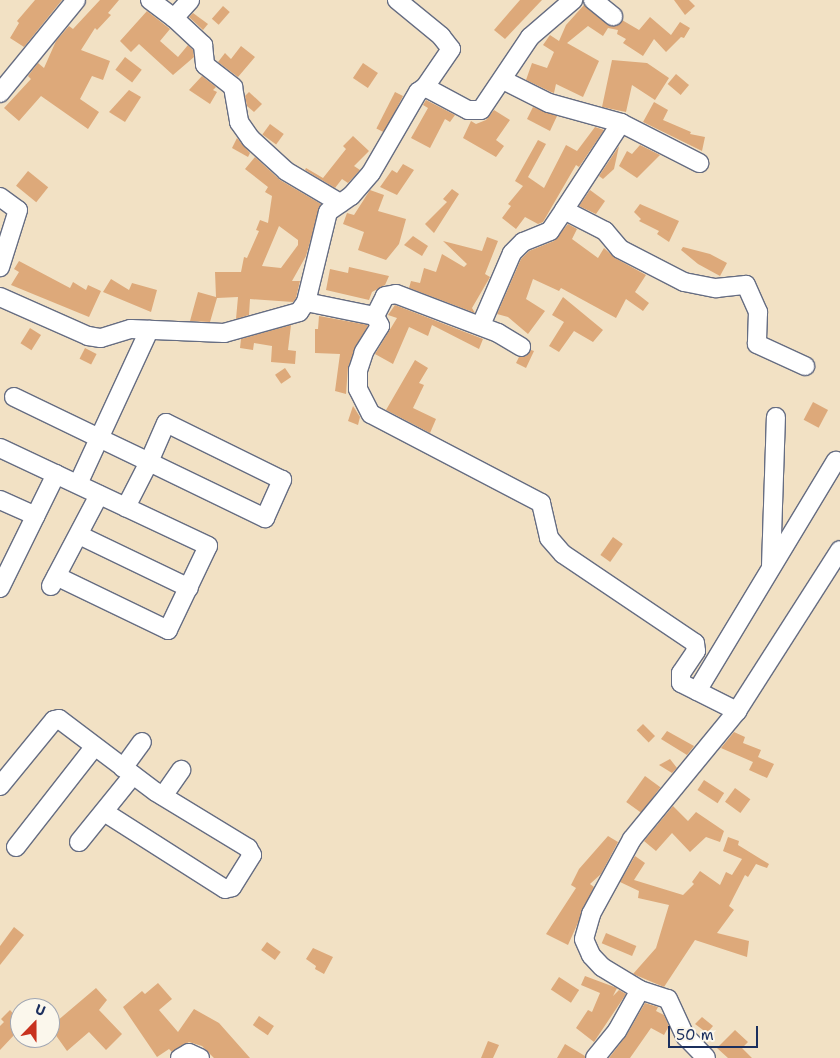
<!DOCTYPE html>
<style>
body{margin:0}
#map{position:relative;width:840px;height:1058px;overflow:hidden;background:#f2e1c4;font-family:"Shantell Sans",sans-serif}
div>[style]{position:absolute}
.building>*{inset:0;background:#dda97a;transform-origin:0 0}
.roads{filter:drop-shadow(1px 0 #666d82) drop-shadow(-1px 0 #666d82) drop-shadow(0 1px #666d82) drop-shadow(0 -1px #666d82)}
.minor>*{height:18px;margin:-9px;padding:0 9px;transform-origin:9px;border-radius:9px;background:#fff}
span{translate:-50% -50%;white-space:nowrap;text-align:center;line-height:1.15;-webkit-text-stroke:4px #fbf7ec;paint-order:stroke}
.north{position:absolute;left:10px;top:998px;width:50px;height:50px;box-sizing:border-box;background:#fbf7ec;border:1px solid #a1a7b3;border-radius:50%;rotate:22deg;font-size:14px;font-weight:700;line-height:20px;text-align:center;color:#1b2f5e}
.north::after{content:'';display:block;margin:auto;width:18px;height:22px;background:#c8321e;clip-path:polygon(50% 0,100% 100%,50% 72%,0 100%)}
.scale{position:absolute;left:668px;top:1026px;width:90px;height:22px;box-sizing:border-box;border:2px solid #1b2f5e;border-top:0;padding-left:6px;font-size:15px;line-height:18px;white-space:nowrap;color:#1b2f5e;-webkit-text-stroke:4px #fbf7ec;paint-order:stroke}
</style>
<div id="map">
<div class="building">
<div style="clip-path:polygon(35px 0,62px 0,24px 47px,10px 38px,19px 23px,17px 21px)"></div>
<div style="clip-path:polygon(100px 0,119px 0,108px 13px,111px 15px,97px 30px,95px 28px,81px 50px,110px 61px,103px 80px,92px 76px,80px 99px,99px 112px,88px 129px,41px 96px,19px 121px,4px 108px,31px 79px,28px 76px,38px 63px,44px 68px,56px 41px,69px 26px,73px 29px)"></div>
<div style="clip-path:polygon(520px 0,542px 0,505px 39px,494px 30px)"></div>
<div style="clip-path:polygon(674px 0,689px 0,695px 6px,685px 15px)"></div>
<div style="clip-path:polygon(584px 5px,611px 26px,622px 20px,639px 30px,650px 17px,671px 35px,680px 22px,690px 28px,684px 38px,681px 37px,666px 52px,654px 39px,643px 56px,623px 43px,626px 39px,617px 34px,618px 30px,608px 28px,603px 36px,588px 26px,567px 43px,599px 61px,583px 97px,556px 84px,554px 93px,551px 92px,526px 80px,532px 63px,547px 68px,554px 52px,543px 45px,550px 35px,559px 41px,566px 25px)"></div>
<div style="left:223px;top:6px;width:9px;height:17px;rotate:41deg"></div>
<div style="clip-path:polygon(147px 11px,170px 29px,160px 41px,178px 57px,188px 45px,193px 50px,194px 57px,173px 75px,139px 44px,131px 52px,120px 41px)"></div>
<div style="clip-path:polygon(193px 13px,208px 24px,203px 30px,189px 17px)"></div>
<div style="clip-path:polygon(241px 46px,255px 57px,238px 77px,218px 62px,225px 53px,231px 59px)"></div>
<div style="left:125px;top:57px;width:21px;height:16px;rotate:37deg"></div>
<div style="clip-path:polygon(612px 60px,647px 63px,669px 78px,655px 100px,632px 85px,626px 112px,602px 107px)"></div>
<div style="left:363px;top:63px;width:18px;height:18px;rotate:34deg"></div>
<div style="left:676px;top:74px;width:17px;height:13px;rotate:40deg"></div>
<div style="clip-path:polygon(202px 76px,216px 87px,213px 90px,217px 92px,210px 104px,189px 90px)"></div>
<div style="clip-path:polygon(129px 90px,141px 97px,125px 122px,109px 112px)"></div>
<div style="clip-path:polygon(249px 92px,262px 104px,254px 112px,247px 106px,245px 96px)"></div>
<div style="left:395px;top:92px;width:9px;height:41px;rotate:27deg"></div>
<div style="clip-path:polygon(426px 100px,455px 115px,450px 122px,445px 119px,430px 148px,411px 138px,428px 108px,423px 105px)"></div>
<div style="clip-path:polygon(654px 102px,668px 110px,663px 120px,691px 132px,690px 134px,705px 137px,702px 151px,643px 122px)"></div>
<div style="clip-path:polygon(533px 107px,557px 116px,550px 131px,527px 119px)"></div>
<div style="clip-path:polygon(494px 110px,510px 120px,496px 140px,504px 146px,496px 157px,463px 138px,471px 121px,476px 124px,486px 120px)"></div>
<div style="left:270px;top:124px;width:17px;height:13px;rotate:36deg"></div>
<div style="clip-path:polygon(595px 127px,604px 130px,579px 167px,576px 165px,543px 222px,538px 224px,525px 217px,516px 229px,502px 218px,511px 206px,508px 204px,523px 186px,515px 181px,538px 140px,546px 144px,528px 177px,544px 188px,566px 145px,577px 151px)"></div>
<div style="clip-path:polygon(353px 136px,369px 151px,354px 166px,360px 170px,348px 183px,342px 179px,335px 188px,305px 170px,306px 168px,323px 178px,346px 149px,343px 146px)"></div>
<div style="clip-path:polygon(237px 138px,250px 153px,248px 157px,232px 148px)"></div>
<div style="clip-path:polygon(640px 145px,660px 155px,637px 178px,619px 166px,627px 151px,632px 154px)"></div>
<div style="clip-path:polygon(619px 146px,614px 169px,603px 179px,599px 176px)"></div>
<div style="clip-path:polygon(evenodd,255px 157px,280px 180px,321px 204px,306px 256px,292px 281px,300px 281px,296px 298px,293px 302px,250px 299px,249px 315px,236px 319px,238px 297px,217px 298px,210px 322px,190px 321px,198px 292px,216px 297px,215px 272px,241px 272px,244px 257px,247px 258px,259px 231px,256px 230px,260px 220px,268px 223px,272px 196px,265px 192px,268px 187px,245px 169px,255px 157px,279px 226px,298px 240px,298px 245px,281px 268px,262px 266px,279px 226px)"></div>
<div style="clip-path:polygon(403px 164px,414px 170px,397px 195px,380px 187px,392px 170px,397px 173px)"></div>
<div style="left:28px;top:171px;width:26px;height:19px;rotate:39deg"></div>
<div style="clip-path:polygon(452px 189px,459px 194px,434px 233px,425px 224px,447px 202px,443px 199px)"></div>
<div style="clip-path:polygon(370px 190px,384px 195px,378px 211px,406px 219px,399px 244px,386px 260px,358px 250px,364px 232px,343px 224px,347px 213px,354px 215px)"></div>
<div style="clip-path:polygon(590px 190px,605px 201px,596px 214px,579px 206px)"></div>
<div style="clip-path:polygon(640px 204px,679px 221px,669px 242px,657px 234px,659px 231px,639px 221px,641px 219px,634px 212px)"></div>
<div style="clip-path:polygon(568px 224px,577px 229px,572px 239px,598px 258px,604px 248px,615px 258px,646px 275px,635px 292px,649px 303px,643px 311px,626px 299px,616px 318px,561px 288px,559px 291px,533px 279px,526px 299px,545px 311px,528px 334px,508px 317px,497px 314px,521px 259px,529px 251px,554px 241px)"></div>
<div style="clip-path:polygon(413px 236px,428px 246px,422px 256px,404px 245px)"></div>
<div style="clip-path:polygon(487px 237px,498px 241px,485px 274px,490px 277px,472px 308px,475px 313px,409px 288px,411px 281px,420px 283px,424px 268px,436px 272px,442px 254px,464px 267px,467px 264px,443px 241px,482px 251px)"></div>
<div style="clip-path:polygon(683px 247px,710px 254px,727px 263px,720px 276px,698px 264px,681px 250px)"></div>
<div style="clip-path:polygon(19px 261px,70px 288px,73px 282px,86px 290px,88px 285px,101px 291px,89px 317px,11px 285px,19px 272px,14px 269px)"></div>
<div style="clip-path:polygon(349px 267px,389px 276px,385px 285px,372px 292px,369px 300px,326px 290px,330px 269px,348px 273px)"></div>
<div style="clip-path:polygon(111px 279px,129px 290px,132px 283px,157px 290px,151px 312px,103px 292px)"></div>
<div style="clip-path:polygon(563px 297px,603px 330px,593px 342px,574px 331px,559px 352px,549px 346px,564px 322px,552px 315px)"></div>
<div style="clip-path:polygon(395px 305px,483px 339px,479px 349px,432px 325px,428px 336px,409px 327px,393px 364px,375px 354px,397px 318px,388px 315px)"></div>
<div style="clip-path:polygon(319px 316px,368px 325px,348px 367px,346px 394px,335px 391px,340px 354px,315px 353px,315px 329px,318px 329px)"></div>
<div style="clip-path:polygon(291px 325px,288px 350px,296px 351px,295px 364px,271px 362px,272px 346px,254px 343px,253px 350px,240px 348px,241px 339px)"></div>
<div style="left:30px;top:328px;width:13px;height:18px;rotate:32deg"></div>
<div style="left:85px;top:348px;width:13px;height:12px;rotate:27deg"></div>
<div style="clip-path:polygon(531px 350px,534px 351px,526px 368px,516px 363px,519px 357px,526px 356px)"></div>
<div style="clip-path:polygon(415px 360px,428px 368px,419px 383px,424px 385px,413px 408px,436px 419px,430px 433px,386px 410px)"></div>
<div style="left:285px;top:368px;width:11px;height:12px;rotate:56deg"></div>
<div style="left:813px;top:402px;width:17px;height:20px;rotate:28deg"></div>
<div style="clip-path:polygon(353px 406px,360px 417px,358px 425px,348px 421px)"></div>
<div style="left:613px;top:537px;width:12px;height:22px;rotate:35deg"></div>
<div style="left:643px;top:724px;width:17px;height:9px;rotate:45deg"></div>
<div style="clip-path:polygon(667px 731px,694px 746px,687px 755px,661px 739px)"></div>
<div style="clip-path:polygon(734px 732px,745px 737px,743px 743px,761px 750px,758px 757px,774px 764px,767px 778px,749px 770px,753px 762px,721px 748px)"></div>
<div style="clip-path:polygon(670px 759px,677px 768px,672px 773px,659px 765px)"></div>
<div style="left:645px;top:776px;width:19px;height:32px;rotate:36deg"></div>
<div style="left:704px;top:780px;width:24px;height:12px;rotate:33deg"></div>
<div style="left:735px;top:788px;width:19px;height:17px;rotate:36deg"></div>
<div style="clip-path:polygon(673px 806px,688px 821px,696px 812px,724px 831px,720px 842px,706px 837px,690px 852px,672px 833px,656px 851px,644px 841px)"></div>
<div style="clip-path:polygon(608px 836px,618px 842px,601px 874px,590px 884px,594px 887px,568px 945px,546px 934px,576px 888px,571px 885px,579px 869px)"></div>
<div style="clip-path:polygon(728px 837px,739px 841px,738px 845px,769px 864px,767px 868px,756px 864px,748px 877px,745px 875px,729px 906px,734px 910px,717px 933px,749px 941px,747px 957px,695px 940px,664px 987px,633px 974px,656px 948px,669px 905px,638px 898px,639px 891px,620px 882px,635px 856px,645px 863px,634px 880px,683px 895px,694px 884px,692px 882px,700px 871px,720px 885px,726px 872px,732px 875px,742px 859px,723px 851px)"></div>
<div style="clip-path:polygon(14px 927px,24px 935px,0 965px,0 946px)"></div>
<div style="left:606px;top:933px;width:33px;height:11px;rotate:23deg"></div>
<div style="left:267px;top:942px;width:17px;height:10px;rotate:36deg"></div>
<div style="clip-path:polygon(313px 948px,333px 957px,324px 974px,315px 969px,316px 966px,306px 959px)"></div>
<div style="clip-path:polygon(585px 976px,617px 988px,613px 996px,619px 990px,626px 994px,594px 1042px,576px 1028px,588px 1010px,592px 1012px,600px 993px,581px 985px)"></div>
<div style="left:559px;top:977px;width:24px;height:15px;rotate:33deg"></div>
<div style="clip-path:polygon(158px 983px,172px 999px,159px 1010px,178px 1032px,194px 1009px,219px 1023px,250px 1058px,214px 1058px,202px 1046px,189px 1042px,172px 1052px,169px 1049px,157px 1057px,123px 1007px,142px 991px,145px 994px)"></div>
<div style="clip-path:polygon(96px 988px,107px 1000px,99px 1010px,122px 1034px,106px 1050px,89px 1032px,67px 1051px,50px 1027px)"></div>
<div style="clip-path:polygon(645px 1003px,658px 1007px,656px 1011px,664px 1015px,669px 1026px,664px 1035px,651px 1028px,630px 1058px,609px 1058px,626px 1036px)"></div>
<div style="clip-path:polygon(10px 1010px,20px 1021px,20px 1036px,16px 1033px,0 1050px,0 1026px,4px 1022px,1px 1019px)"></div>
<div style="left:259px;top:1016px;width:18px;height:11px;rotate:34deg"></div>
<div style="clip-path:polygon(702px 1017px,713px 1026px,707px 1033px,695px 1024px)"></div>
<div style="clip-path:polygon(735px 1030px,748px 1042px,742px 1048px,752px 1058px,728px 1058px,717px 1048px)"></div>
<div style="clip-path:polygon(488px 1041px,499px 1045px,493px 1058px,481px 1058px)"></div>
<div style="clip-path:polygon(565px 1044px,585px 1056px,585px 1058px,557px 1058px)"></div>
</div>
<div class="roads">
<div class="minor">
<div style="left:150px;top:0;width:30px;rotate:37deg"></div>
<div style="left:174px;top:18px;width:24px;rotate:-48deg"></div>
<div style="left:593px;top:0;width:26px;rotate:39deg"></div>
<div style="left:174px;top:18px;width:40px;rotate:43deg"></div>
<div style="left:203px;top:45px;width:20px;rotate:84deg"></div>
<div style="left:205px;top:65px;width:36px;rotate:38deg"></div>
<div style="left:233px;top:87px;width:36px;rotate:80deg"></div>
<div style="left:239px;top:122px;width:21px;rotate:55deg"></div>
<div style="left:251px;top:139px;width:47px;rotate:42.4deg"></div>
<div style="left:286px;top:171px;width:63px;rotate:30.7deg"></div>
<div style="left:503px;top:80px;width:51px;rotate:26.6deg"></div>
<div style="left:549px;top:103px;width:75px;rotate:15.5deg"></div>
<div style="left:621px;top:123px;width:88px;rotate:27.1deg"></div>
<div style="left:425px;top:87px;width:49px;rotate:28.1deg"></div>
<div style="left:468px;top:110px;width:13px"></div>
<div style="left:481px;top:110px;width:88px;rotate:-56.1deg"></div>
<div style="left:530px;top:37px;width:57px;rotate:-40.7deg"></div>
<div style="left:0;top:93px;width:120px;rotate:-50.7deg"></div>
<div style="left:0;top:197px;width:22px;rotate:36deg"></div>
<div style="left:18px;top:210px;width:60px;rotate:107.5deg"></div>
<div style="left:564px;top:210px;width:104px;rotate:-56.8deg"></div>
<div style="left:0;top:297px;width:96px;rotate:23.9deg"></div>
<div style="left:88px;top:336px;width:13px;rotate:9deg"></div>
<div style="left:101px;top:338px;width:31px;rotate:-17deg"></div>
<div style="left:131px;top:329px;width:93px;rotate:2.5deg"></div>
<div style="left:224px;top:333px;width:78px;rotate:-15.6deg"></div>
<div style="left:299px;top:312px;width:12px;rotate:-55deg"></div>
<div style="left:306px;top:302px;width:93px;rotate:-76.3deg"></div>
<div style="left:328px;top:212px;width:28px;rotate:-35deg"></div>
<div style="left:351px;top:196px;width:30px;rotate:-49deg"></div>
<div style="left:371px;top:173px;width:94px;rotate:-59.9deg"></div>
<div style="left:418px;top:92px;width:9px;rotate:-36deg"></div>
<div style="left:425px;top:87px;width:46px;rotate:-55.6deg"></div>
<div style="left:451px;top:49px;width:16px;rotate:-128deg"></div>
<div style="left:441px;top:36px;width:57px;rotate:-140.7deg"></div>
<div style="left:306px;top:302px;width:70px;rotate:11.5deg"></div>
<div style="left:375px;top:316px;width:11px;rotate:63deg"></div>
<div style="left:380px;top:326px;width:31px;rotate:122deg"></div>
<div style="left:364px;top:352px;width:19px;rotate:108deg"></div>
<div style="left:358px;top:370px;width:19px;rotate:90deg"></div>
<div style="left:358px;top:389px;width:28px;rotate:63deg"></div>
<div style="left:371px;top:414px;width:192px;rotate:27.6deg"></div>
<div style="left:541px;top:503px;width:36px;rotate:77deg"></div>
<div style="left:549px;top:538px;width:21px;rotate:49deg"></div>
<div style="left:563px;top:554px;width:159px;rotate:34deg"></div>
<div style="left:695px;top:643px;width:8px;rotate:83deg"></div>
<div style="left:696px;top:651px;width:27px;rotate:124deg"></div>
<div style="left:681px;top:673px;width:10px;rotate:90deg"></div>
<div style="left:681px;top:683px;width:63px;rotate:26.6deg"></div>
<div style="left:375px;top:316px;width:22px;rotate:-63deg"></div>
<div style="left:385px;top:296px;width:11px;rotate:-10deg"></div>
<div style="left:396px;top:294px;width:109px;rotate:20.9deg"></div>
<div style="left:498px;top:333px;width:27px;rotate:31deg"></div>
<div style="left:481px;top:325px;width:78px;rotate:-66.7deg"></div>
<div style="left:512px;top:253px;width:16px;rotate:-45deg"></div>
<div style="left:523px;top:242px;width:29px;rotate:-22deg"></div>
<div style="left:550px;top:231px;width:25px;rotate:-56deg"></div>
<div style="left:564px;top:210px;width:46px;rotate:27.1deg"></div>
<div style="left:605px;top:231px;width:23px;rotate:50deg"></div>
<div style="left:620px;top:249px;width:72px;rotate:27.3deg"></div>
<div style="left:684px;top:282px;width:33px;rotate:11deg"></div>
<div style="left:716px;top:288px;width:30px;rotate:-6deg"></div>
<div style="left:746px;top:285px;width:30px;rotate:66deg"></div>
<div style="left:758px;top:312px;width:32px;rotate:92deg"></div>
<div style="left:757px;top:344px;width:53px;rotate:24.6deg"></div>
<div style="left:14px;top:397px;width:97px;rotate:25.8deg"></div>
<div style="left:101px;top:439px;width:53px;rotate:25.6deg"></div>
<div style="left:149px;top:462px;width:129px;rotate:25.8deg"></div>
<div style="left:265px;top:518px;width:42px;rotate:-65.9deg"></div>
<div style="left:282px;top:480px;width:129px;rotate:-153.8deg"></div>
<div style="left:166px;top:423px;width:43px;rotate:113.6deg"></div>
<div style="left:149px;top:462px;width:51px;rotate:117.1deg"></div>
<div style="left:0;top:448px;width:230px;rotate:25.2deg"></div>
<div style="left:208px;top:546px;width:93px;rotate:115.5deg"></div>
<div style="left:168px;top:630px;width:124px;rotate:-154.3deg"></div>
<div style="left:78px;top:484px;width:170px;rotate:-65.2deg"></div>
<div style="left:0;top:500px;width:39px;rotate:24deg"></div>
<div style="left:79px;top:535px;width:122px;rotate:25.7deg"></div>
<div style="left:771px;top:566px;width:149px;rotate:-88.1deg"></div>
<div style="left:51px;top:586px;width:103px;rotate:-62.2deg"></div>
<div style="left:0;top:588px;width:127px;rotate:-63.8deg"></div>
<div style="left:697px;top:691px;width:269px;rotate:-58.9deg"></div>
<div style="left:123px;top:768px;width:32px;rotate:-54deg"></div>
<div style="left:0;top:786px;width:85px;rotate:-50.7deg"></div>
<div style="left:54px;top:720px;width:5px;rotate:-11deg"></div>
<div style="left:59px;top:719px;width:121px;rotate:37deg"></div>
<div style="left:156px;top:792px;width:108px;rotate:31.3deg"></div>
<div style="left:248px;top:848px;width:8px;rotate:60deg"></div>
<div style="left:252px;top:855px;width:38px;rotate:122deg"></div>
<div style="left:232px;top:887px;width:7px;rotate:164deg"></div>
<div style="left:225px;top:889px;width:143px;rotate:-147.5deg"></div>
<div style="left:163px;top:796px;width:32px;rotate:-55deg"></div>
<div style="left:79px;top:842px;width:86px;rotate:-51.1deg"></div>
<div style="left:16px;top:847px;width:127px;rotate:-52deg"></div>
<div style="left:640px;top:990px;width:29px;rotate:18deg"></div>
<div style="left:668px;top:999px;width:41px;rotate:65.3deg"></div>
<div style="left:685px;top:1036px;width:30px;rotate:46deg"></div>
<div style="left:180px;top:1058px;width:10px;rotate:-29deg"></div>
<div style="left:189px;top:1053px;width:12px;rotate:24deg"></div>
<div style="left:595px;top:1058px;width:35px;rotate:-51deg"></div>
<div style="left:617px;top:1031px;width:47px;rotate:-60.7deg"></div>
<div style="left:640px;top:990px;width:44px;rotate:-148.8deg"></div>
<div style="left:602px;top:967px;width:16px;rotate:-133deg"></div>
<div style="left:591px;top:955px;width:17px;rotate:-114deg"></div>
<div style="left:584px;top:939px;width:26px;rotate:-74deg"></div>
<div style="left:591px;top:914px;width:85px;rotate:-61.3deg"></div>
<div style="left:632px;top:839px;width:166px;rotate:-50.6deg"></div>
<div style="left:737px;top:711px;width:191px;rotate:-57.4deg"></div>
</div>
</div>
<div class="north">U</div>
<div class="scale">50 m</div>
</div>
